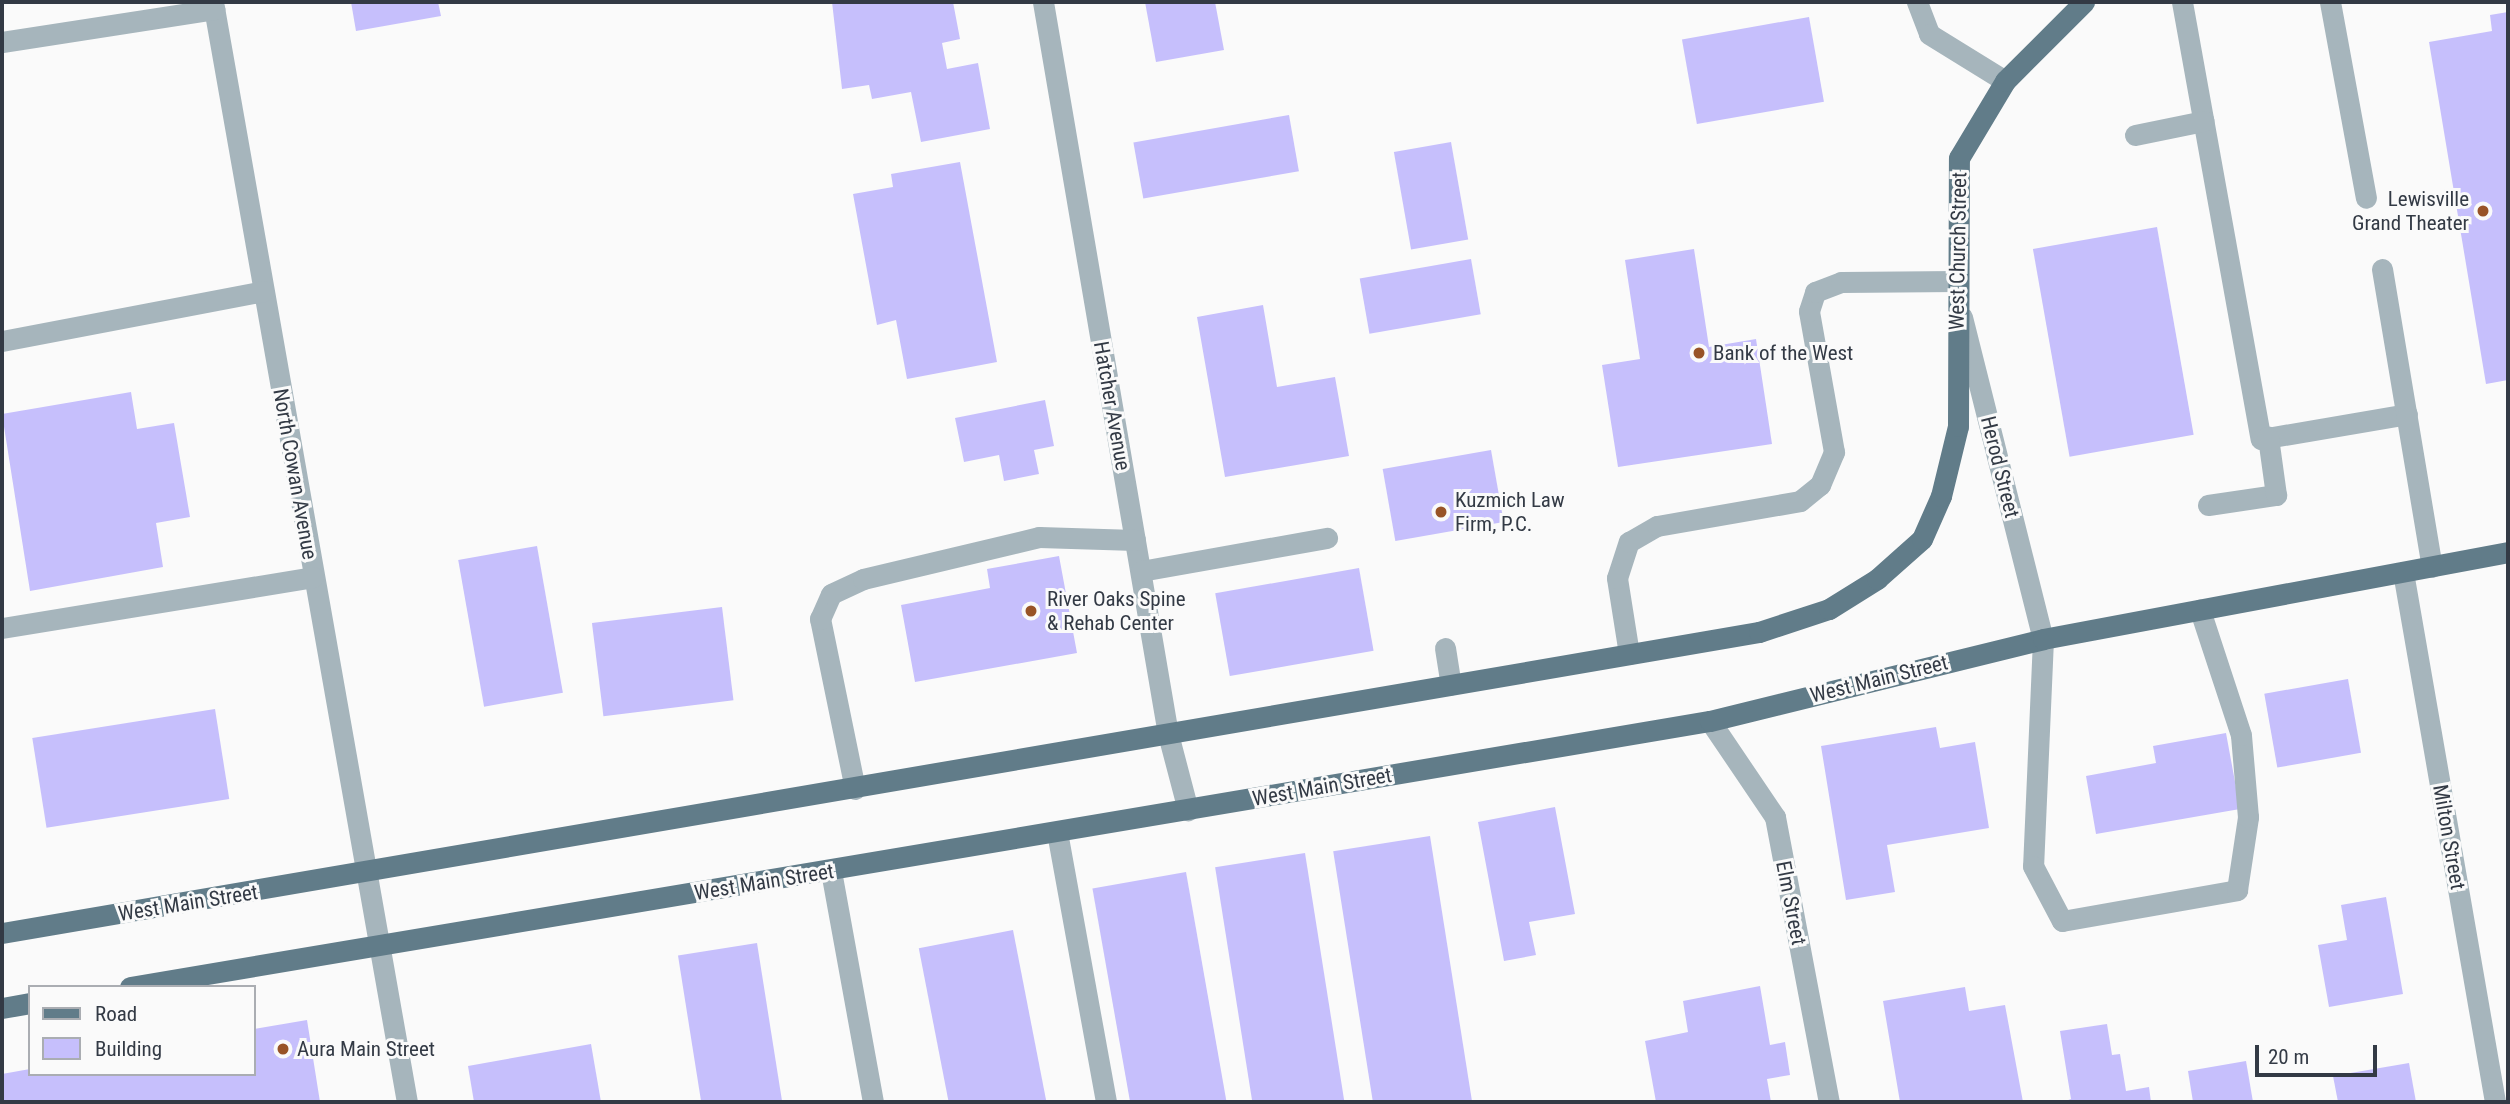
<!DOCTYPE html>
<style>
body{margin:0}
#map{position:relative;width:2510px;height:1104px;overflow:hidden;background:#fafafa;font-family:"Roboto Condensed",sans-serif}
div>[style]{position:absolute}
.building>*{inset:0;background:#c6bffc;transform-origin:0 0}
.minor>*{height:21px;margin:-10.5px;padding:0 10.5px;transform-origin:10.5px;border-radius:10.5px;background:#a6b5bc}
.major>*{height:21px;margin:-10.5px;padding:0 10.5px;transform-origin:10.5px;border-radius:10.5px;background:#617c89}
.dots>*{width:19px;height:19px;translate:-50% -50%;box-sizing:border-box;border:4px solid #fafafa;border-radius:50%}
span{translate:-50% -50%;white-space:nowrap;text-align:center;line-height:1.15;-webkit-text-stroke:6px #fafafa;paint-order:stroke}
.poi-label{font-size:21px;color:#333a45}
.right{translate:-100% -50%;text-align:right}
.left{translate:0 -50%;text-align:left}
.street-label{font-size:21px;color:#333a45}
.frame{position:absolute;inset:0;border:4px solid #333a45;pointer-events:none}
.legend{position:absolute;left:28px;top:985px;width:228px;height:91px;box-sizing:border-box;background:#fafafa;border:2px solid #aaadb2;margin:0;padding:9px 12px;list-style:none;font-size:21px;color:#333a45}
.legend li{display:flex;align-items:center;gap:14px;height:35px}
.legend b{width:35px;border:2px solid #aaadb2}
.scale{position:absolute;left:2255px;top:1045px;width:122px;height:32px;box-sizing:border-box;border:4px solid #333a45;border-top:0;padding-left:9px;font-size:21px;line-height:24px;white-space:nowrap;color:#333a45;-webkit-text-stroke:5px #fafafa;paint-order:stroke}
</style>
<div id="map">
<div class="building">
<div style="clip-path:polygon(351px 2px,438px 2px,441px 16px,356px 31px)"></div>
<div style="clip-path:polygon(832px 2px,953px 2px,960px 39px,942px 43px,947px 69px,978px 63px,990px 129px,921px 142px,911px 92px,872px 99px,869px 85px,842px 89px)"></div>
<div style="clip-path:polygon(1145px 2px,1215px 2px,1224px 50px,1156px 62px)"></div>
<div style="clip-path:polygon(2508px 12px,2508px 380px,2486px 384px,2429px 42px,2492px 31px,2490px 15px)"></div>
<div style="left:1809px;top:17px;width:86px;height:129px;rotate:80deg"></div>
<div style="left:1289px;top:115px;width:57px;height:158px;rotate:80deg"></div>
<div style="left:1451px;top:142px;width:99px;height:58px;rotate:80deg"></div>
<div style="clip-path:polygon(960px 162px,997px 362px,907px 379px,896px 320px,877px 325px,853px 194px,893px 187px,891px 174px)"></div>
<div style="left:2157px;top:227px;width:211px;height:126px;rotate:80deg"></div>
<div style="clip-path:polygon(1694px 249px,1709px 347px,1756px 339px,1772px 444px,1618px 467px,1602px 365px,1640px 359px,1625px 260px)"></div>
<div style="left:1471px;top:259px;width:56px;height:113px;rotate:80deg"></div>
<div style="clip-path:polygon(1263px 305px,1277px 387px,1335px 377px,1349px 456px,1225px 477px,1197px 317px)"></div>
<div style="clip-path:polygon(131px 392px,137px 429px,174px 423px,190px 517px,156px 523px,163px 567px,30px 591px,2px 414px)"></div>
<div style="clip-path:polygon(1045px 400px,1054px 446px,1034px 450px,1039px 474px,1004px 481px,999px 455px,964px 462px,955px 418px)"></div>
<div style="left:1491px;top:450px;width:73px;height:110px;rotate:80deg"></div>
<div style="left:537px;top:546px;width:149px;height:80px;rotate:80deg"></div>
<div style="clip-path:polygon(1059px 556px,1077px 653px,915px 682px,901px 605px,990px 588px,987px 569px)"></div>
<div style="left:1359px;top:568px;width:84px;height:146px;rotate:80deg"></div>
<div style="left:722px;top:607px;width:94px;height:131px;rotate:83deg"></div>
<div style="left:2348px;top:679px;width:75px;height:85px;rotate:80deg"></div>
<div style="left:215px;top:709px;width:91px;height:185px;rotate:81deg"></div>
<div style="clip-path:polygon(1936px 727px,1940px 748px,1975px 742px,1989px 828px,1887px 845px,1895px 892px,1846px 900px,1821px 746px)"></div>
<div style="clip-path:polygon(2226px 733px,2240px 809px,2096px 834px,2086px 776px,2156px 763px,2153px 746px)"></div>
<div style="clip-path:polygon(1555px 807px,1575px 914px,1529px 922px,1536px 955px,1504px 961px,1478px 822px)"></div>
<div style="left:1430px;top:836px;width:269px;height:98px;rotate:81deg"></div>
<div style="left:1305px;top:853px;width:252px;height:91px;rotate:81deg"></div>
<div style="left:1186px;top:872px;width:233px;height:95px;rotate:80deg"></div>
<div style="clip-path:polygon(2386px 897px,2403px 994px,2329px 1007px,2318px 945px,2347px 940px,2341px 905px)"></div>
<div style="left:1013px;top:930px;width:175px;height:96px;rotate:79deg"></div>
<div style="left:757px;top:943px;width:161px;height:80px;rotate:81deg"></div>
<div style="clip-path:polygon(1760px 986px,1770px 1045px,1785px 1042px,1790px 1075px,1767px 1079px,1771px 1102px,1656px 1102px,1645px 1041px,1688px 1032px,1683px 1001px)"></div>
<div style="clip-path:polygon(1965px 987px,1969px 1011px,2005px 1005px,2023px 1102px,1900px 1102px,1883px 1001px)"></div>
<div style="clip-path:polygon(307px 1020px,320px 1102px,2px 1102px,2px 1074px,30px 1069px,30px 1074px,254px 1074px,254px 1029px)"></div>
<div style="clip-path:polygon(2107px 1024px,2112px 1055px,2120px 1054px,2126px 1091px,2149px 1087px,2151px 1102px,2063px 1102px,2071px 1099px,2060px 1031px)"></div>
<div style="clip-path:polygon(591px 1044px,601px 1102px,474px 1102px,468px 1066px)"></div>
<div style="clip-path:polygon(2246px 1061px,2253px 1102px,2193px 1102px,2188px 1071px)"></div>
<div style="clip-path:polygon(2409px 1063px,2416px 1102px,2338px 1102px,2333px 1076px)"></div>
</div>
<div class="minor">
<div style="left:213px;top:2px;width:1117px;rotate:80deg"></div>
<div style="left:1043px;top:2px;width:743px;rotate:80.31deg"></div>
<div style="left:1168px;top:734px;width:79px;rotate:75.3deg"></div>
<div style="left:1917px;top:2px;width:34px;rotate:69deg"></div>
<div style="left:1929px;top:34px;width:89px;rotate:31.7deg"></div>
<div style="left:2182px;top:2px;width:444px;rotate:79.8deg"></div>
<div style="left:2261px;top:439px;width:148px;rotate:-9.7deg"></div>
<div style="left:2330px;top:2px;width:199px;rotate:79.6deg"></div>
<div style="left:2px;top:42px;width:215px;rotate:-8.8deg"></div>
<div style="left:2135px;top:135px;width:70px;rotate:-11.5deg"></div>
<div style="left:2382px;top:269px;width:302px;rotate:80.5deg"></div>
<div style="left:1962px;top:317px;width:332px;rotate:75.9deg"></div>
<div style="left:2043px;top:639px;width:227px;rotate:92.5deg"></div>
<div style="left:2033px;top:866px;width:62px;rotate:62.2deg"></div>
<div style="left:2062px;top:921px;width:178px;rotate:-10deg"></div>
<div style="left:2237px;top:890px;width:74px;rotate:-81.4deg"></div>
<div style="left:2248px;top:817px;width:82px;rotate:-94.9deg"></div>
<div style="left:2241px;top:735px;width:132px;rotate:-108.2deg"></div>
<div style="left:2px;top:341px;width:266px;rotate:-10.8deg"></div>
<div style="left:2208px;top:505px;width:69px;rotate:-8.4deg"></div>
<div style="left:2276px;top:495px;width:59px;rotate:-97.9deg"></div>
<div style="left:1141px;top:571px;width:189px;rotate:-10.1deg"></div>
<div style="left:2403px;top:572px;width:538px;rotate:80.15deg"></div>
<div style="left:2px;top:628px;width:315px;rotate:-9.3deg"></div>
<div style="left:1445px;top:648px;width:37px;rotate:81deg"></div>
<div style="left:1629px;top:654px;width:77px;rotate:-99deg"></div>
<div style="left:1617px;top:578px;width:38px;rotate:-72deg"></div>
<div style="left:1629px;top:542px;width:32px;rotate:-30deg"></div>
<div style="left:1657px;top:526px;width:145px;rotate:-9.9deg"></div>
<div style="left:1800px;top:501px;width:26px;rotate:-39deg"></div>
<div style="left:1820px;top:485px;width:36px;rotate:-67deg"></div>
<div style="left:1834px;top:452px;width:143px;rotate:-100.1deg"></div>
<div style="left:1809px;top:311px;width:20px;rotate:-72deg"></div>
<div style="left:1815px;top:292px;width:28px;rotate:-21deg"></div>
<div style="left:1841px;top:282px;width:116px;rotate:-0.5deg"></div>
<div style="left:1710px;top:721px;width:116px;rotate:55.9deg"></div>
<div style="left:1775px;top:817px;width:290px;rotate:79.3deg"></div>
<div style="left:855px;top:789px;width:174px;rotate:-101.6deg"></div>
<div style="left:820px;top:619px;width:27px;rotate:-66deg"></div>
<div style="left:831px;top:594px;width:35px;rotate:-25deg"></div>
<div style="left:863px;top:579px;width:181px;rotate:-13.4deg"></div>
<div style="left:1039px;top:537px;width:96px;rotate:1.8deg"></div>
<div style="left:1057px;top:832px;width:274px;rotate:79.7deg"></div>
<div style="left:831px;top:871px;width:235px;rotate:79.7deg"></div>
</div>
<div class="major">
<div style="left:2px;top:933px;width:1783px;rotate:-9.72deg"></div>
<div style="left:1759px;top:632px;width:74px;rotate:-18.2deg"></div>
<div style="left:1829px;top:609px;width:57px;rotate:-32deg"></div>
<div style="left:1877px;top:579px;width:60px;rotate:-41.6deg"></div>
<div style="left:1922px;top:539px;width:47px;rotate:-66.2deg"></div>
<div style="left:1941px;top:496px;width:72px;rotate:-76.3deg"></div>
<div style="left:1958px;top:426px;width:268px;rotate:-89.8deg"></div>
<div style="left:1959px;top:158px;width:90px;rotate:-59.1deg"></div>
<div style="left:2005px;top:81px;width:112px;rotate:-45deg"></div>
<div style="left:130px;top:987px;width:1602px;rotate:-9.56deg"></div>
<div style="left:1710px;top:721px;width:343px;rotate:-13.8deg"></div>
<div style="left:2043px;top:639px;width:473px;rotate:-10.6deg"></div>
<div style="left:2px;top:1008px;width:28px;rotate:-10deg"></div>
</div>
<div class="dots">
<div style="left:2483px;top:211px;background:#985327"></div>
<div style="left:1699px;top:353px;background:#985327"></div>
<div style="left:1441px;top:512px;background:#985327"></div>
<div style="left:1031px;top:611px;background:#985327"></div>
<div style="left:283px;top:1049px;background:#985327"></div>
</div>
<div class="poi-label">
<span class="right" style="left:2469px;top:211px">Lewisville<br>Grand Theater</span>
<span class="left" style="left:1713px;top:353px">Bank of the West</span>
<span class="left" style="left:1455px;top:512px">Kuzmich Law<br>Firm, P.C.</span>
<span class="left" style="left:1047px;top:611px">River Oaks Spine<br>&amp; Rehab Center</span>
<span class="left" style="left:297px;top:1049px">Aura Main Street</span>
</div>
<div class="street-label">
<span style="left:1958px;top:251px;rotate:-89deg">West Church Street</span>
<span style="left:1112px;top:406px;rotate:80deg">Hatcher Avenue</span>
<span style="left:2000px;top:467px;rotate:76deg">Herod Street</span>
<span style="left:295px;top:474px;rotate:80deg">North Cowan Avenue</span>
<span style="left:1879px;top:679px;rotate:-14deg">West Main Street</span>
<span style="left:1322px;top:787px;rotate:-10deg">West Main Street</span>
<span style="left:2449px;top:837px;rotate:80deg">Milton Street</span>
<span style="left:764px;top:882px;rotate:-9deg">West Main Street</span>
<span style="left:188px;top:903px;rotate:-9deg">West Main Street</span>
<span style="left:1791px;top:903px;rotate:79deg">Elm Street</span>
</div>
<div class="frame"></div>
<ul class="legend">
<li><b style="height:9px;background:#617c89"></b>Road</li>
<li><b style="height:19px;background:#c6bffc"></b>Building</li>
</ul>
<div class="scale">20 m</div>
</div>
